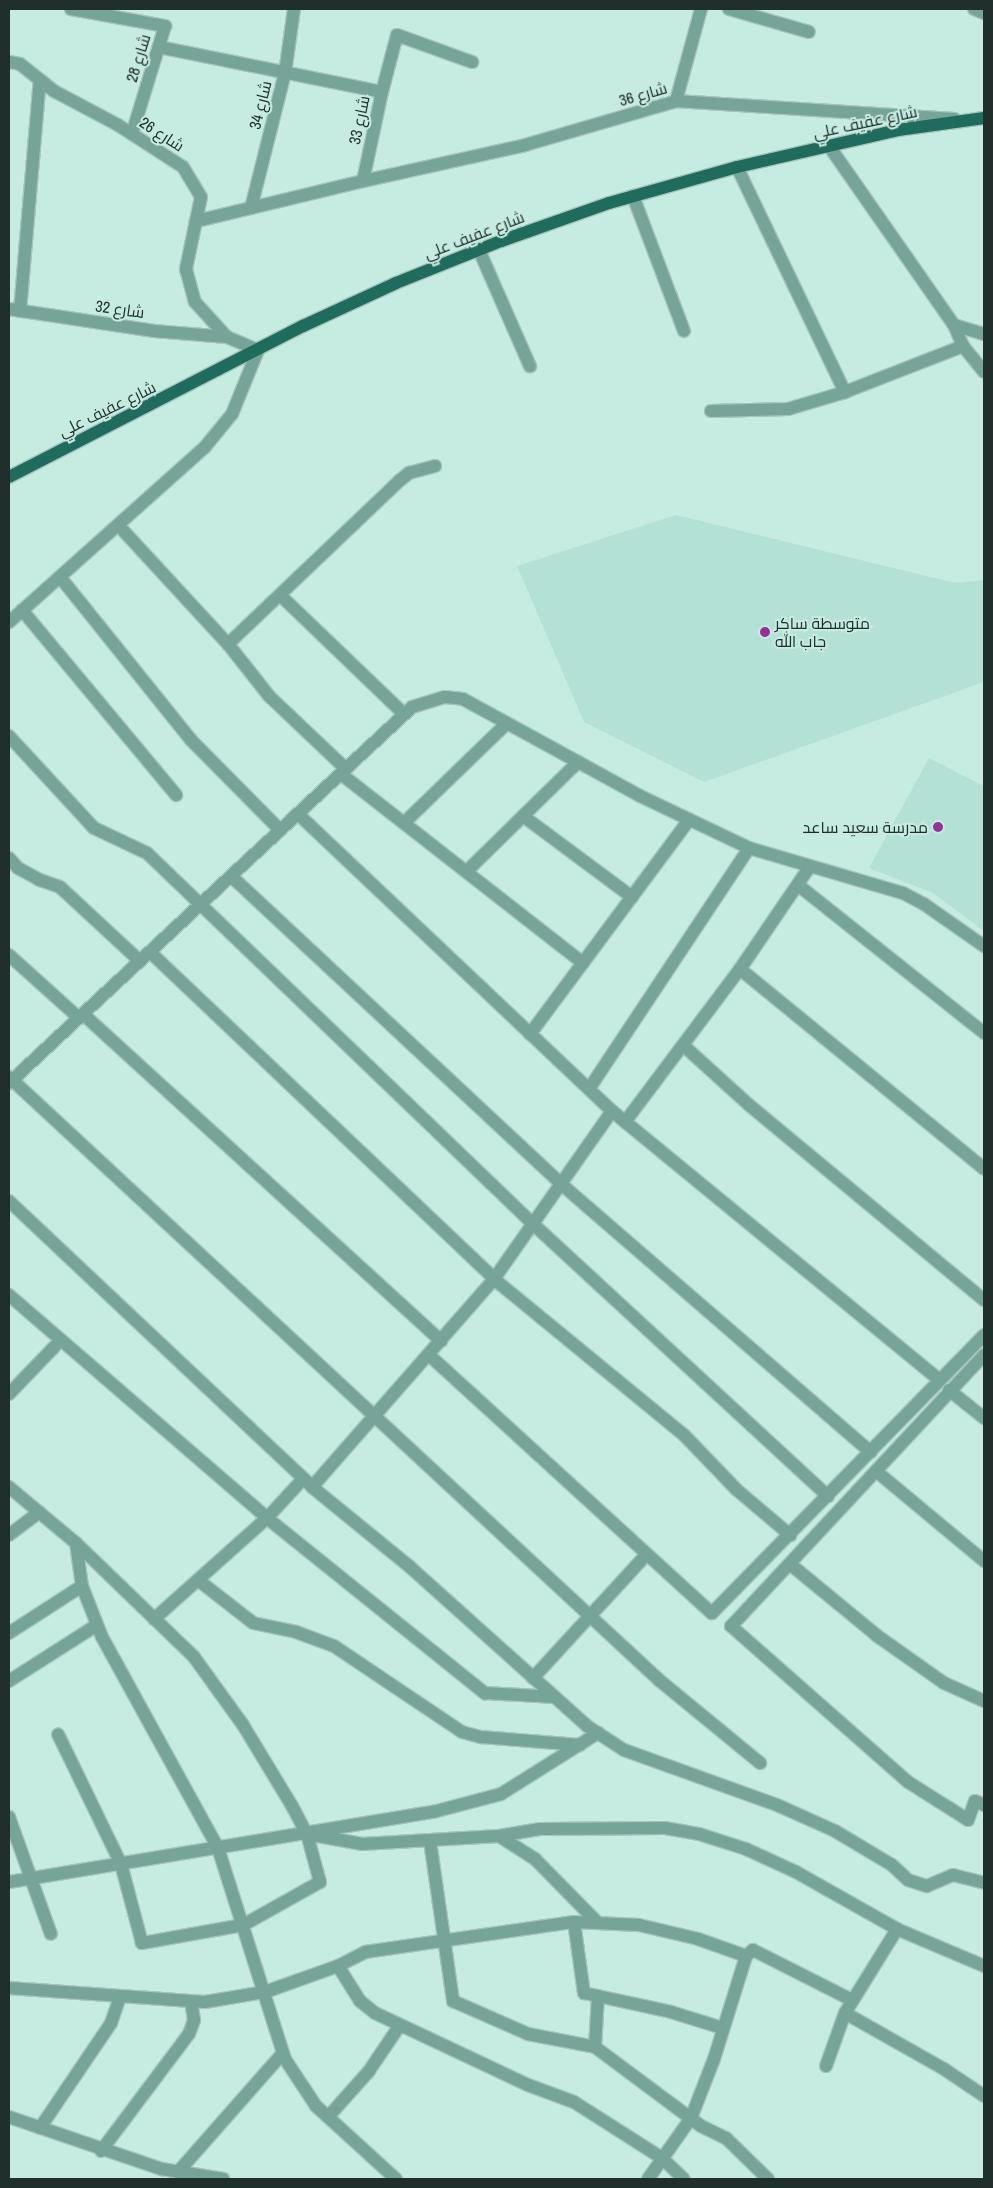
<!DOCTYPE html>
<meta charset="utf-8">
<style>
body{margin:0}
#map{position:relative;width:993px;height:2188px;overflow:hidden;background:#c6ebe1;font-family:"Archivo Narrow",Cairo,sans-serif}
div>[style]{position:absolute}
.built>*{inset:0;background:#b3e1d5}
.roads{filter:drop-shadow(1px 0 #a5c5bd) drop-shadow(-1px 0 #a5c5bd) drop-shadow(0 1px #a5c5bd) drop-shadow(0 -1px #a5c5bd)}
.minor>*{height:12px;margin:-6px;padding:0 6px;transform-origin:6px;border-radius:6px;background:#77a498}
.major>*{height:12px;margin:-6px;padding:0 6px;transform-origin:6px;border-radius:6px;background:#1f6b5d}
.dots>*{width:14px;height:14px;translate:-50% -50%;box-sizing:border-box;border:2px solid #c6ebe1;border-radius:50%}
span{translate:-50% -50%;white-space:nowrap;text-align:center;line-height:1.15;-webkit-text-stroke:4px #c6ebe1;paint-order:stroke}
.street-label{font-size:16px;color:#212f2c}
.poi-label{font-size:16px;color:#212f2c}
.left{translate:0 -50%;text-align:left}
.right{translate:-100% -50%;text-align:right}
.frame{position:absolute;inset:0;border:10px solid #212f2c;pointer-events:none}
</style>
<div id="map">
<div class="built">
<div style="clip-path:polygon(676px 515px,955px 583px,984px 580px,984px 682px,704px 782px,584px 722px,517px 566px)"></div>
<div style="clip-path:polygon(929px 758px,984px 786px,984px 931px,933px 893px,869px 868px)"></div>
</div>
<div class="roads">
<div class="minor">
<div style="left:71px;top:9px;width:96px;rotate:10.3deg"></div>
<div style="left:165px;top:26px;width:113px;rotate:107deg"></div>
<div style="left:729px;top:9px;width:83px;rotate:16deg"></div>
<div style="left:974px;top:9px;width:11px;rotate:22deg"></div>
<div style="left:159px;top:47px;width:227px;rotate:11.4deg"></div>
<div style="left:382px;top:92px;width:91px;rotate:102.1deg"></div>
<div style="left:363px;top:181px;width:172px;rotate:166.5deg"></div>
<div style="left:9px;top:62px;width:11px;rotate:10deg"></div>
<div style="left:20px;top:64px;width:43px;rotate:38.5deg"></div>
<div style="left:54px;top:91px;width:72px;rotate:28deg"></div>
<div style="left:118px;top:125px;width:77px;rotate:32.9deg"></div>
<div style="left:183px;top:167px;width:35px;rotate:59deg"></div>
<div style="left:201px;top:197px;width:74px;rotate:101.8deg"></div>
<div style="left:186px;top:269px;width:34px;rotate:75deg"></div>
<div style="left:195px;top:302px;width:47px;rotate:47.6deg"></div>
<div style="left:227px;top:337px;width:34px;rotate:23deg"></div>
<div style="left:258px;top:350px;width:69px;rotate:112.1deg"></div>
<div style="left:232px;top:414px;width:43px;rotate:129.3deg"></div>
<div style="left:205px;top:447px;width:263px;rotate:138.2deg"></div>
<div style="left:382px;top:92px;width:59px;rotate:-75.3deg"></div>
<div style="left:397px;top:35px;width:80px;rotate:19.8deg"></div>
<div style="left:676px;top:101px;width:95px;rotate:-74.8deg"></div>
<div style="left:829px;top:146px;width:218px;rotate:55.1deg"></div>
<div style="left:954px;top:325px;width:31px;rotate:17deg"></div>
<div style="left:737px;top:167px;width:250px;rotate:64.4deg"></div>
<div style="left:363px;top:181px;width:166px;rotate:-12.5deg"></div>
<div style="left:525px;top:145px;width:157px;rotate:-16.2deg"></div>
<div style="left:676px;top:101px;width:279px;rotate:3.7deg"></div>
<div style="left:633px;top:196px;width:144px;rotate:69.3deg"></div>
<div style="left:251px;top:208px;width:139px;rotate:-75.9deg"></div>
<div style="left:285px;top:73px;width:65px;rotate:-82deg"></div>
<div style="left:479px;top:250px;width:127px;rotate:66.3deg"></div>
<div style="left:9px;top:309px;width:147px;rotate:8.6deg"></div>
<div style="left:154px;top:331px;width:73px;rotate:4.7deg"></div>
<div style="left:20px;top:311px;width:232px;rotate:-85.1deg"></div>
<div style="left:954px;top:325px;width:23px;rotate:67deg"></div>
<div style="left:963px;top:346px;width:33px;rotate:51deg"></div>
<div style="left:711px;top:411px;width:77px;rotate:-1.5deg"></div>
<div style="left:788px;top:409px;width:59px;rotate:-16.6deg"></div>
<div style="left:845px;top:392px;width:127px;rotate:-21.3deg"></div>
<div style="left:119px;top:526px;width:161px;rotate:47.3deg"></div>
<div style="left:228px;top:644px;width:66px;rotate:51.7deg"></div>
<div style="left:269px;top:696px;width:106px;rotate:43.5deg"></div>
<div style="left:60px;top:577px;width:209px;rotate:51.2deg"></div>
<div style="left:191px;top:740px;width:127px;rotate:45.3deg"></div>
<div style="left:280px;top:595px;width:172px;rotate:43.8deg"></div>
<div style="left:22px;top:610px;width:241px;rotate:50.2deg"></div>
<div style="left:228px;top:644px;width:236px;rotate:-43.6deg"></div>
<div style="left:399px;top:481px;width:13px;rotate:-39deg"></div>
<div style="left:409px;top:473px;width:27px;rotate:-15deg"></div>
<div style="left:9px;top:736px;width:125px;rotate:47.3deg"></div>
<div style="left:94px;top:828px;width:59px;rotate:25.3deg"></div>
<div style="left:147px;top:853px;width:534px;rotate:43.86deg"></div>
<div style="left:532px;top:1223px;width:403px;rotate:42.7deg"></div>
<div style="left:341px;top:774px;width:307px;rotate:38deg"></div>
<div style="left:298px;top:814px;width:432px;rotate:43.4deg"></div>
<div style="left:612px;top:1111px;width:423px;rotate:39.4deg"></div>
<div style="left:523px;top:816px;width:136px;rotate:36.6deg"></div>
<div style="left:405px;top:822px;width:142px;rotate:-44.1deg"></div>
<div style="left:9px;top:858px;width:13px;rotate:48deg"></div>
<div style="left:18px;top:868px;width:25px;rotate:29deg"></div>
<div style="left:40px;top:880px;width:21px;rotate:19deg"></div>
<div style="left:60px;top:887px;width:109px;rotate:42.8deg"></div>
<div style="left:467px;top:871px;width:156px;rotate:-44.5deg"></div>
<div style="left:231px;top:876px;width:450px;rotate:43deg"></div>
<div style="left:560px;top:1183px;width:411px;rotate:40.9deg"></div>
<div style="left:798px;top:885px;width:238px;rotate:38.5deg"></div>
<div style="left:150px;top:952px;width:475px;rotate:43.5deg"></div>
<div style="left:494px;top:1279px;width:246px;rotate:39.4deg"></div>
<div style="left:684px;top:1435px;width:76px;rotate:46.1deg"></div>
<div style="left:737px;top:1490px;width:70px;rotate:40.3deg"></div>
<div style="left:9px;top:955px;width:94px;rotate:42deg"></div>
<div style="left:740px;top:969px;width:315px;rotate:39.3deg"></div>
<div style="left:83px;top:1014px;width:485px;rotate:42.4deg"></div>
<div style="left:530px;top:1034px;width:267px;rotate:-53.4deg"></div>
<div style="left:684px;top:1046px;width:88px;rotate:42.2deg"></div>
<div style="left:749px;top:1105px;width:305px;rotate:39.7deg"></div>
<div style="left:9px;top:1077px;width:887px;rotate:42.85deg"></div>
<div style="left:659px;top:1680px;width:131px;rotate:39.4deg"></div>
<div style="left:9px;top:1083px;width:551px;rotate:-43.01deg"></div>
<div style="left:412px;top:707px;width:34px;rotate:-17deg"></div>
<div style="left:445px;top:697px;width:18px;rotate:6deg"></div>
<div style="left:463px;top:699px;width:202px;rotate:28.7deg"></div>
<div style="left:640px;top:796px;width:121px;rotate:25.5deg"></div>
<div style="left:749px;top:848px;width:160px;rotate:16.3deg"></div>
<div style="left:903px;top:893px;width:24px;rotate:28deg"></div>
<div style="left:924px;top:904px;width:73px;rotate:35deg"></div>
<div style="left:589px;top:1089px;width:289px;rotate:-56.4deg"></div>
<div style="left:625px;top:1122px;width:191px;rotate:-53.1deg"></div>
<div style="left:740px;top:969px;width:122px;rotate:-55.7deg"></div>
<div style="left:9px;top:1201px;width:417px;rotate:43.3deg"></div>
<div style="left:312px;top:1487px;width:127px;rotate:39.2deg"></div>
<div style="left:410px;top:1567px;width:238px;rotate:41.9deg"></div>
<div style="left:587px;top:1726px;width:44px;rotate:33deg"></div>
<div style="left:624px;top:1750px;width:163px;rotate:19.8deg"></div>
<div style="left:777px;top:1805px;width:64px;rotate:24.1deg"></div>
<div style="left:835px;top:1831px;width:66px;rotate:30.8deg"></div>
<div style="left:892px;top:1865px;width:22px;rotate:43deg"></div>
<div style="left:908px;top:1880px;width:20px;rotate:18deg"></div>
<div style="left:927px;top:1886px;width:28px;rotate:-23deg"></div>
<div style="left:953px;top:1875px;width:32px;rotate:14deg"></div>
<div style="left:9px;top:1295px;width:341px;rotate:40.8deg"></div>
<div style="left:267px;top:1518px;width:280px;rotate:38.8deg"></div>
<div style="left:485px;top:1693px;width:69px;rotate:3.3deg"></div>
<div style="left:429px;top:1355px;width:383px;rotate:42.4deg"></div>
<div style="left:712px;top:1613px;width:389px;rotate:-45.6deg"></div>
<div style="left:984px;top:1355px;width:371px;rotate:133deg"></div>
<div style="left:731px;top:1626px;width:236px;rotate:41.4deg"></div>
<div style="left:908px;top:1782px;width:71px;rotate:32.3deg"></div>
<div style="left:968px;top:1820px;width:20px;rotate:-70deg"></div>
<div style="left:975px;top:1801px;width:10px;rotate:24deg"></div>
<div style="left:949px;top:1390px;width:45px;rotate:38.7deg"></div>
<div style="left:9px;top:1394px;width:75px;rotate:-46.1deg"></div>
<div style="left:876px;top:1471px;width:141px;rotate:39.8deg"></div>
<div style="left:9px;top:1487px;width:87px;rotate:39.9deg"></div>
<div style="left:76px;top:1543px;width:164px;rotate:44deg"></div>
<div style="left:194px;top:1657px;width:84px;rotate:54.2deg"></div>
<div style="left:243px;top:1725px;width:95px;rotate:58.8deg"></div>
<div style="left:292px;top:1806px;width:32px;rotate:62deg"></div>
<div style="left:307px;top:1834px;width:50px;rotate:74.8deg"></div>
<div style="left:320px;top:1882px;width:88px;rotate:150.8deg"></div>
<div style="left:243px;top:1925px;width:103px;rotate:169.9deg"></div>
<div style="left:142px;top:1943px;width:82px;rotate:-104.9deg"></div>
<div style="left:121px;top:1864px;width:144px;rotate:-115.9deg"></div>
<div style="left:312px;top:1487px;width:276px;rotate:-48.8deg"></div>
<div style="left:494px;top:1279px;width:205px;rotate:-54.9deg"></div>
<div style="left:9px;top:1535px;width:38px;rotate:-37deg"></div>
<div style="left:76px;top:1543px;width:43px;rotate:82.1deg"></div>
<div style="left:82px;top:1586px;width:55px;rotate:68.6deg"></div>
<div style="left:102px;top:1637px;width:241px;rotate:61.2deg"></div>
<div style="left:218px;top:1848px;width:221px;rotate:72.4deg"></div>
<div style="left:285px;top:2059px;width:56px;rotate:56.6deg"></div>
<div style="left:316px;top:2106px;width:108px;rotate:42.4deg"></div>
<div style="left:790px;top:1564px;width:112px;rotate:39.5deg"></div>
<div style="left:876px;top:1635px;width:83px;rotate:35.2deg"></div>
<div style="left:944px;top:1683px;width:44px;rotate:24.2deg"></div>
<div style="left:198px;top:1580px;width:70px;rotate:38deg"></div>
<div style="left:253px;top:1623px;width:44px;rotate:11.8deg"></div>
<div style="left:296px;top:1632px;width:40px;rotate:20.2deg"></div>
<div style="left:334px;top:1646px;width:154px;rotate:33.9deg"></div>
<div style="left:462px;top:1732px;width:20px;rotate:15deg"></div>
<div style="left:481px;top:1737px;width:99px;rotate:4.6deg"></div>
<div style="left:154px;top:1619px;width:152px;rotate:-41.8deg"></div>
<div style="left:267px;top:1518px;width:53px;rotate:-47.3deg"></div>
<div style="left:9px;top:1633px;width:87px;rotate:-32.8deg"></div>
<div style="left:533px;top:1678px;width:168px;rotate:-47.4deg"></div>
<div style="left:9px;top:1681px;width:104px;rotate:-32.5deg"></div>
<div style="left:9px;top:1817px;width:124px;rotate:70.3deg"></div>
<div style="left:307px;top:1834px;width:56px;rotate:10.3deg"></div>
<div style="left:362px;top:1844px;width:137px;rotate:-3.3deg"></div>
<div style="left:499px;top:1836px;width:42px;rotate:-9.7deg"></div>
<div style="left:540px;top:1829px;width:125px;rotate:-0.5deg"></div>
<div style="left:665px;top:1828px;width:35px;rotate:10deg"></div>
<div style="left:699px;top:1834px;width:49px;rotate:17.7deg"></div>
<div style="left:746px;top:1849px;width:55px;rotate:24.7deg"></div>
<div style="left:796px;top:1872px;width:116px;rotate:29.4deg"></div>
<div style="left:897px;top:1929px;width:95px;rotate:23deg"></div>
<div style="left:499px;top:1836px;width:43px;rotate:32.6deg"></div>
<div style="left:535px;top:1859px;width:88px;rotate:45.5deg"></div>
<div style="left:430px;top:1841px;width:162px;rotate:81.8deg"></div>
<div style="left:453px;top:2001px;width:82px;rotate:23.7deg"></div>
<div style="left:528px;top:2034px;width:68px;rotate:11deg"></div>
<div style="left:595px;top:2047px;width:132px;rotate:36.7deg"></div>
<div style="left:701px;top:2126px;width:28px;rotate:26deg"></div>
<div style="left:726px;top:2138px;width:59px;rotate:44.3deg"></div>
<div style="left:9px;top:1882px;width:430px;rotate:-9.4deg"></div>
<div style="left:433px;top:1812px;width:70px;rotate:-14.8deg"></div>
<div style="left:501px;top:1794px;width:115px;rotate:-32.2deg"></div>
<div style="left:574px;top:1922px;width:72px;rotate:82deg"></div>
<div style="left:584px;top:1993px;width:89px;rotate:12.3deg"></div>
<div style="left:671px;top:2012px;width:53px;rotate:17.4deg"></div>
<div style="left:338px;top:1966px;width:41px;rotate:57.8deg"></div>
<div style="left:360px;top:2001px;width:19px;rotate:39deg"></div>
<div style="left:375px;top:2013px;width:169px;rotate:25.2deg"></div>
<div style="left:528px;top:2085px;width:49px;rotate:20.3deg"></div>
<div style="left:574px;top:2102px;width:104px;rotate:32.5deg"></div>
<div style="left:662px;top:2158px;width:30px;rotate:44deg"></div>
<div style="left:9px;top:1988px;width:196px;rotate:4.1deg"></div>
<div style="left:205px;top:2002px;width:61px;rotate:-9.5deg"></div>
<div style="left:265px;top:1992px;width:77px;rotate:-19.6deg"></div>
<div style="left:338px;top:1966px;width:30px;rotate:-27deg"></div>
<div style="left:365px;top:1952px;width:211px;rotate:-8.2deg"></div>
<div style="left:574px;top:1922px;width:65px;rotate:2.6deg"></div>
<div style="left:639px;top:1925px;width:61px;rotate:13.3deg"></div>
<div style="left:698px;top:1939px;width:51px;rotate:19.5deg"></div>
<div style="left:845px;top:2013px;width:114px;rotate:29.5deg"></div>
<div style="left:944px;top:2069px;width:48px;rotate:34deg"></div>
<div style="left:595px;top:2047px;width:51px;rotate:-86.6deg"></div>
<div style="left:826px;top:2066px;width:56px;rotate:-70.3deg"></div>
<div style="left:845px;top:2013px;width:99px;rotate:-58.2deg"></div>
<div style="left:9px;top:2117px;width:162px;rotate:18.8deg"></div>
<div style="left:162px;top:2169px;width:62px;rotate:9.3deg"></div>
<div style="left:328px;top:2117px;width:62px;rotate:-48.3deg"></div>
<div style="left:369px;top:2071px;width:55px;rotate:-56deg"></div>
<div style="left:40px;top:2128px;width:127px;rotate:-55.9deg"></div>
<div style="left:111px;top:2023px;width:28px;rotate:-71deg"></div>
<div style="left:101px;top:2151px;width:146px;rotate:-53.1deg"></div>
<div style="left:189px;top:2034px;width:15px;rotate:-70deg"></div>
<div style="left:194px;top:2020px;width:18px;rotate:-99deg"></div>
<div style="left:178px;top:2172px;width:159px;rotate:-48.6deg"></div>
<div style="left:648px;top:2179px;width:75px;rotate:-54.8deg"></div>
<div style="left:691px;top:2118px;width:63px;rotate:-68.7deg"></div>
<div style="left:714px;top:2059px;width:108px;rotate:-72.7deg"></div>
<div style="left:746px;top:1956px;width:9px;rotate:-41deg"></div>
<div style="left:753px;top:1950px;width:111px;rotate:26.8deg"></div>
</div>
<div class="major">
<div style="left:9px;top:477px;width:331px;rotate:-27.2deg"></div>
<div style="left:303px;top:326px;width:102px;rotate:-24.8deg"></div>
<div style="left:396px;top:283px;width:113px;rotate:-21.8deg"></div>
<div style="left:501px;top:241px;width:114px;rotate:-19.4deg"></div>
<div style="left:609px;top:203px;width:133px;rotate:-15.7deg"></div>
<div style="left:737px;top:167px;width:165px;rotate:-12.9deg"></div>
<div style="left:898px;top:130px;width:87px;rotate:-7.9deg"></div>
</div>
</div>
<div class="dots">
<div style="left:765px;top:632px;background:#953197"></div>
<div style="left:938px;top:827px;background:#953197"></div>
</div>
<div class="street-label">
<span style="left:138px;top:58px;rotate:-73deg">شارع 28</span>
<span style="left:643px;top:94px;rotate:-16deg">شارع 36</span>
<span style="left:260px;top:105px;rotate:-76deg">شارع 34</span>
<span style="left:359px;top:120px;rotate:-78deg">شارع 33</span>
<span style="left:865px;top:122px;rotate:-12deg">شارع عفيف علي</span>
<span style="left:162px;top:134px;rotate:33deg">شارع 26</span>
<span style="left:474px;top:235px;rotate:-21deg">شارع عفيف علي</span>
<span style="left:120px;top:309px;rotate:8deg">شارع 32</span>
<span style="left:107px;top:409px;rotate:-26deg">شارع عفيف علي</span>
</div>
<div class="poi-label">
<span class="left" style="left:775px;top:632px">متوسطة ساكر<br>جاب الله</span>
<span class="right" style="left:928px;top:827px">مدرسة سعيد ساعد</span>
</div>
<div class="frame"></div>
</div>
